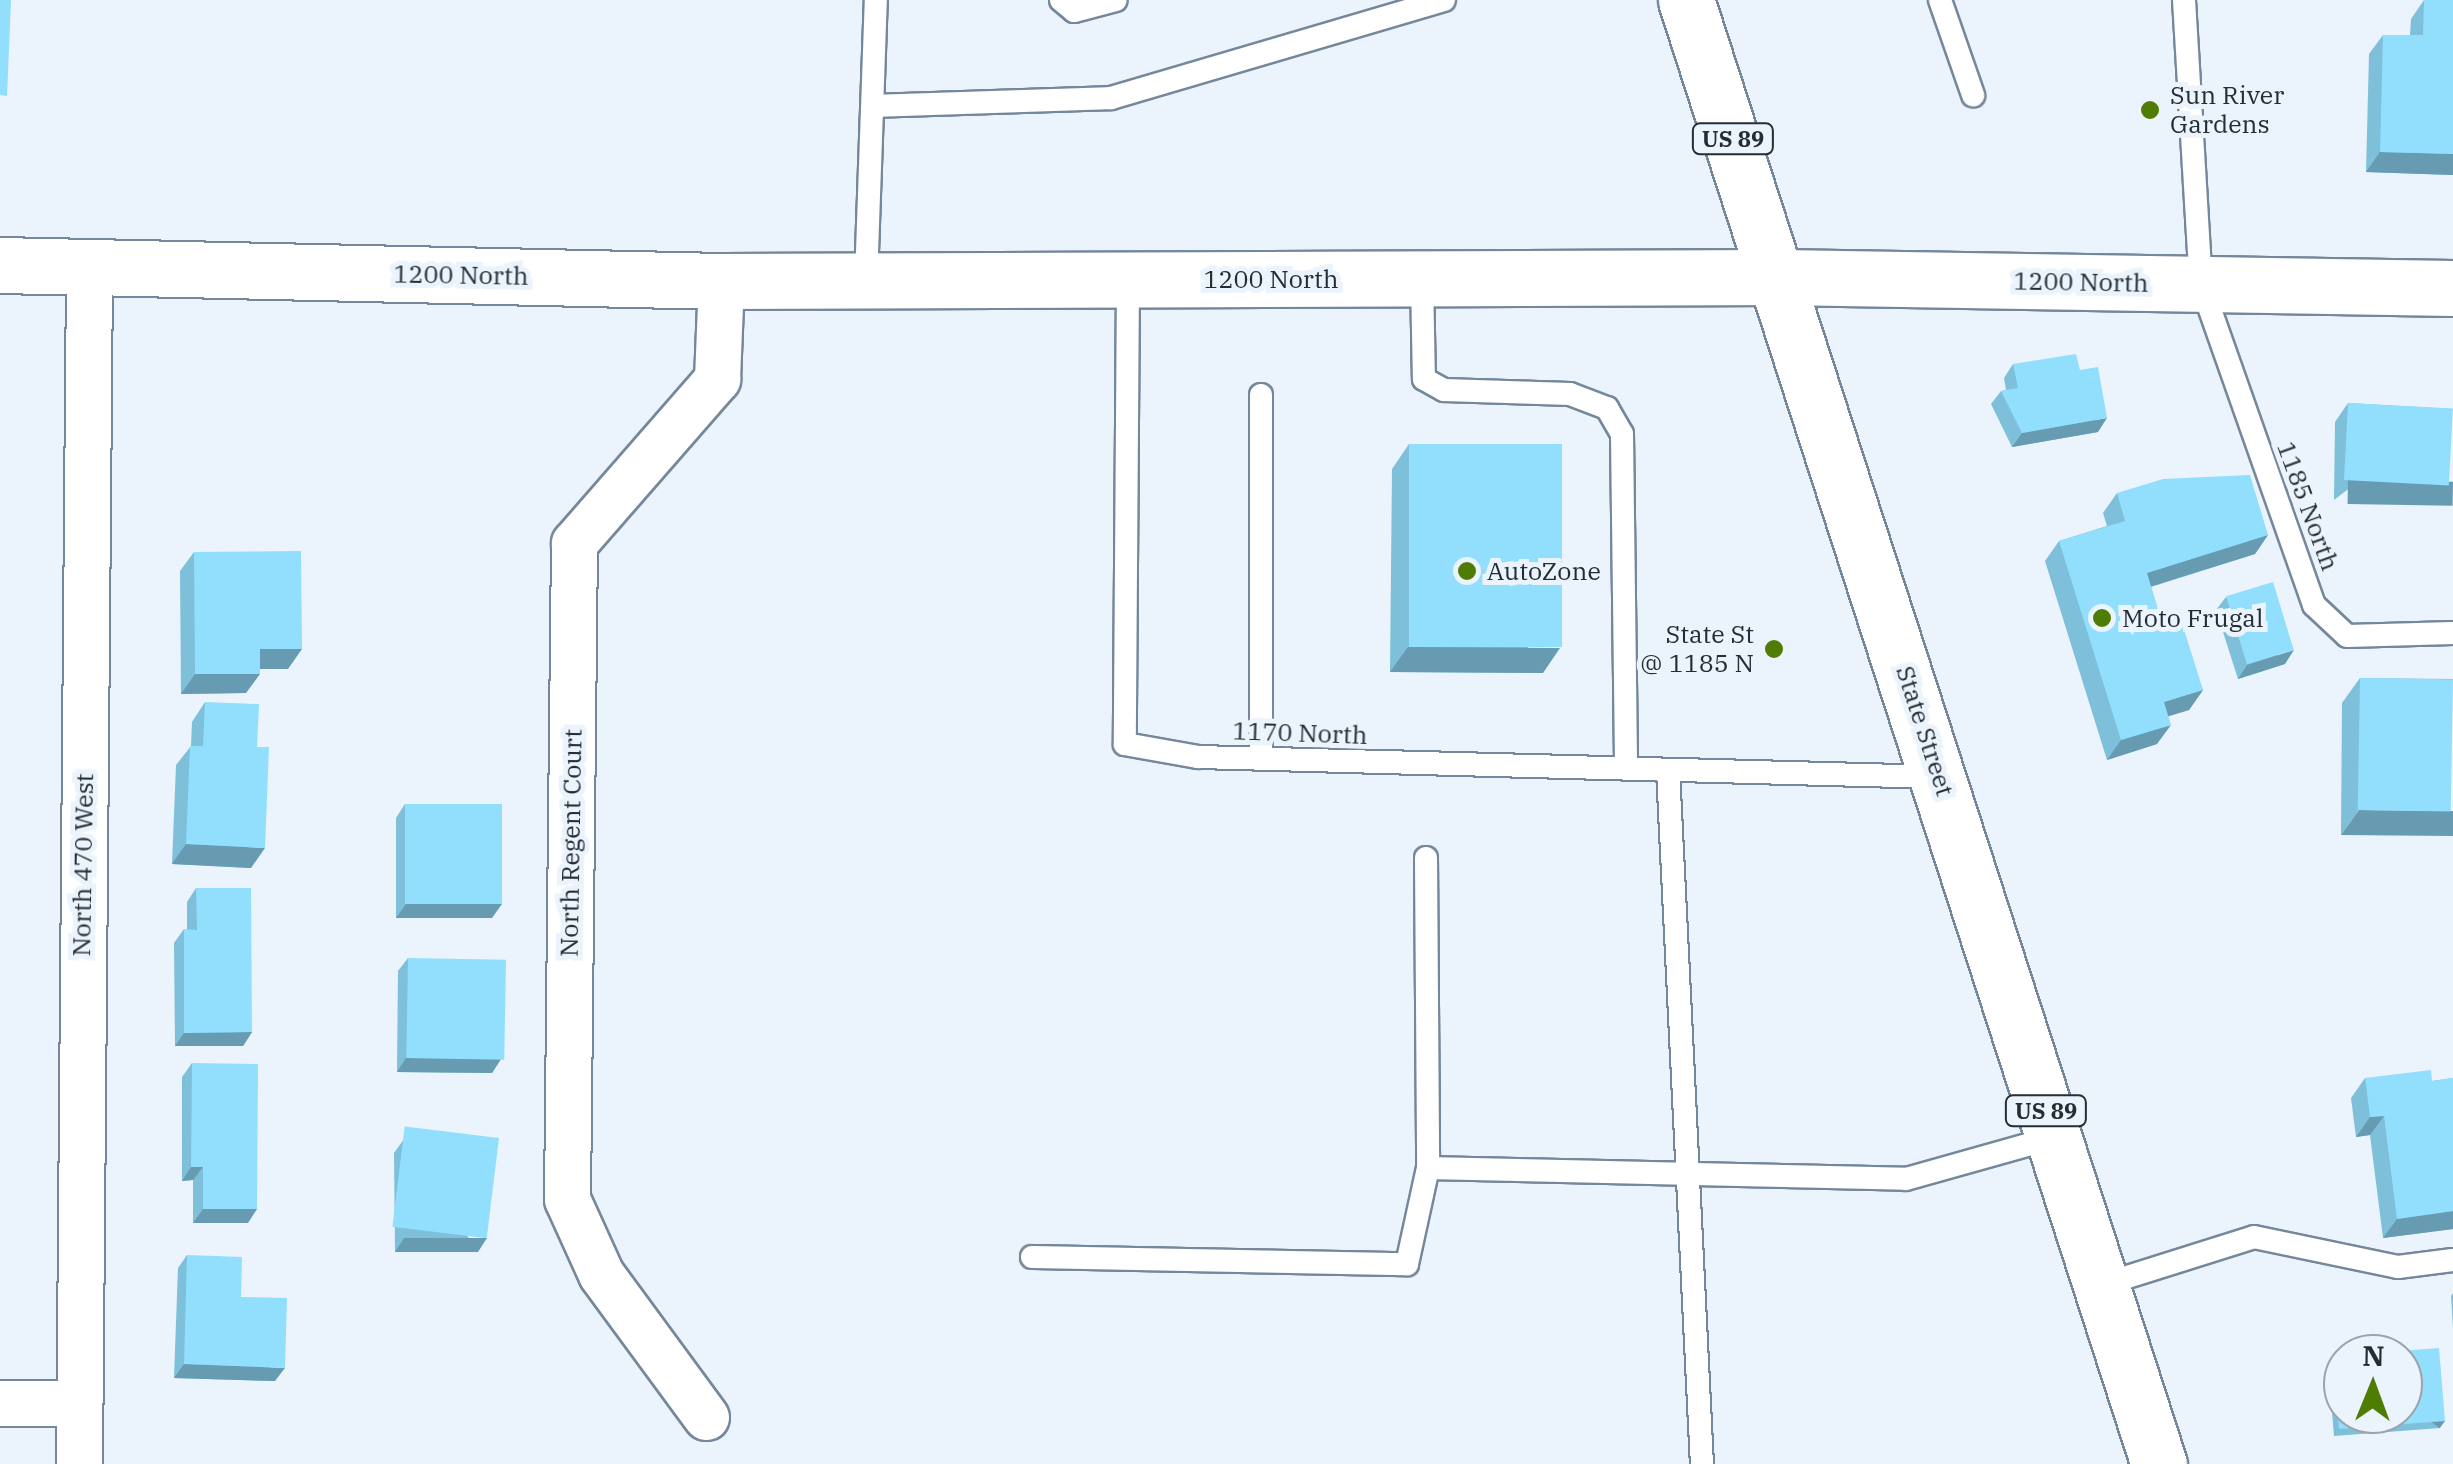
<!DOCTYPE html>
<style>
body{margin:0}
#map{position:relative;width:2453px;height:1464px;overflow:hidden;background:#ebf3fc;font-family:"IBM Plex Serif",serif}
div>[style]{position:absolute}
.roads{filter:drop-shadow(2px 0 #75889b) drop-shadow(-2px 0 #75889b) drop-shadow(0 2px #75889b) drop-shadow(0 -2px #75889b)}
.lane>*{height:22px;margin:-11px;padding:0 11px;transform-origin:11px;border-radius:11px;background:#fff}
.street>*{height:45px;margin:-22.5px;padding:0 22.5px;transform-origin:22.5px;border-radius:22.5px;background:#fff}
.secondary>*{height:55px;margin:-27.5px;padding:0 27.5px;transform-origin:27.5px;border-radius:27.5px;background:#fff}
.primary>*{height:55px;margin:-27.5px;padding:0 27.5px;transform-origin:27.5px;border-radius:27.5px;background:#fff}
.wall>*{inset:0;background:#7ebfda}
.shaded-wall>*{inset:0;background:#669bb1;transform-origin:0 0}
.building>*{inset:0;background:#92defd;transform-origin:0 0}
.dots>*{width:28px;height:28px;translate:-50% -50%;box-sizing:border-box;border:5px solid #ebf3fc;border-radius:50%}
span{translate:-50% -50%;white-space:nowrap;text-align:center;line-height:1.15;-webkit-text-stroke:10px #ebf3fc;paint-order:stroke}
.shield-label span{padding:2px 8px;background:#ebf3fc;border:2px solid;border-radius:8px;-webkit-text-stroke-width:0}
.shield-label{font-size:22px;color:#242c34;font-weight:700}
.poi-label{font-size:25px;color:#242c34}
.left{translate:0 -50%;text-align:left}
.right{translate:-100% -50%;text-align:right}
.street-label{font-size:25px;color:#242c34}
.north{position:absolute;left:2323px;top:1334px;width:100px;height:100px;box-sizing:border-box;background:#ebf3fc;border:2px solid #9ba3ac;border-radius:50%;rotate:1deg;font-size:28px;font-weight:700;line-height:40px;text-align:center;color:#242c34}
.north::after{content:'';display:block;margin:auto;width:35px;height:45px;background:#4f7d04;clip-path:polygon(50% 0,100% 100%,50% 72%,0 100%)}
</style>
<div id="map">
<div class="roads">
<div class="lane">
<div style="left:1061px;top:0;width:17px;rotate:40deg"></div>
<div style="left:1074px;top:11px;width:43px;rotate:-14.7deg"></div>
<div style="left:1940px;top:0;width:101px;rotate:70.8deg"></div>
<div style="left:2184px;top:0;width:285px;rotate:86.6deg"></div>
<div style="left:2201px;top:284px;width:340px;rotate:70.6deg"></div>
<div style="left:2314px;top:605px;width:45px;rotate:43.2deg"></div>
<div style="left:2347px;top:636px;width:106px;rotate:-1.6deg"></div>
<div style="left:875px;top:106px;width:236px;rotate:-1.9deg"></div>
<div style="left:1111px;top:98px;width:347px;rotate:-16.4deg"></div>
<div style="left:1422px;top:279px;width:100px;rotate:88.9deg"></div>
<div style="left:1424px;top:379px;width:23px;rotate:29deg"></div>
<div style="left:1444px;top:390px;width:126px;rotate:1.8deg"></div>
<div style="left:1570px;top:394px;width:40px;rotate:21deg"></div>
<div style="left:1607px;top:408px;width:30px;rotate:60deg"></div>
<div style="left:1622px;top:434px;width:335px;rotate:89.3deg"></div>
<div style="left:1128px;top:280px;width:464px;rotate:90.4deg"></div>
<div style="left:1125px;top:744px;width:74px;rotate:10.1deg"></div>
<div style="left:1198px;top:757px;width:738px;rotate:1.55deg"></div>
<div style="left:866px;top:281px;width:281px;rotate:-88deg"></div>
<div style="left:1261px;top:759px;width:364px;rotate:-90deg"></div>
<div style="left:1668px;top:770px;width:695px;rotate:87.2deg"></div>
<div style="left:1426px;top:858px;width:310px;rotate:89.6deg"></div>
<div style="left:1428px;top:1168px;width:478px;rotate:1.3deg"></div>
<div style="left:1906px;top:1179px;width:155px;rotate:-15.7deg"></div>
<div style="left:1032px;top:1257px;width:375px;rotate:1.1deg"></div>
<div style="left:1407px;top:1264px;width:98px;rotate:-77.7deg"></div>
<div style="left:2102px;top:1285px;width:159px;rotate:-17.5deg"></div>
<div style="left:2254px;top:1237px;width:147px;rotate:11.8deg"></div>
<div style="left:2398px;top:1267px;width:55px;rotate:-7.3deg"></div>
</div>
<div class="street">
<div style="left:0;top:1403px;width:78px"></div>
<div style="left:706px;top:1417px;width:177px;rotate:-126.3deg"></div>
<div style="left:601px;top:1274px;width:82px;rotate:-114.4deg"></div>
<div style="left:567px;top:1199px;width:656px;rotate:-89.39deg"></div>
<div style="left:574px;top:543px;width:218px;rotate:-48.9deg"></div>
<div style="left:717px;top:379px;width:98px;rotate:-87.7deg"></div>
<div style="left:79px;top:1464px;width:1198px;rotate:-89.52deg"></div>
</div>
<div class="secondary">
<div style="left:0;top:265px;width:721px;rotate:1.27deg"></div>
<div style="left:721px;top:281px;width:1059px;rotate:-0.22deg"></div>
<div style="left:1780px;top:277px;width:673px;rotate:0.94deg"></div>
</div>
<div class="primary">
<div style="left:1686px;top:0;width:1539px;rotate:72.1deg"></div>
</div>
</div>
<div class="wall">
<div style="clip-path:polygon(2424px 0,2453px 0,2453px 175px,2366px 172px,2369px 54px,2383px 35px,2410px 35px,2411px 19px)"></div>
<div style="clip-path:polygon(2013px 364px,2080px 370px,2098px 432px,2012px 447px,1991px 404px,2001px 391px,2006px 390px,2004px 378px)"></div>
<div style="clip-path:polygon(2348px 403px,2453px 409px,2334px 500px,2335px 422px)"></div>
<div style="clip-path:polygon(1409px 444px,1543px 673px,1390px 672px,1392px 469px)"></div>
<div style="clip-path:polygon(2117px 493px,2268px 535px,2255px 554px,2151px 587px,2164px 629px,2203px 690px,2189px 710px,2168px 716px,2157px 744px,2107px 760px,2045px 561px,2059px 541px,2107px 526px,2103px 513px)"></div>
<div style="clip-path:polygon(194px 552px,288px 669px,260px 669px,246px 693px,181px 694px,180px 571px)"></div>
<div style="clip-path:polygon(2226px 597px,2285px 664px,2238px 679px,2216px 610px)"></div>
<div style="clip-path:polygon(2360px 678px,2453px 679px,2341px 835px,2342px 703px)"></div>
<div style="clip-path:polygon(205px 702px,251px 868px,172px 864px,176px 765px,191px 746px,192px 722px)"></div>
<div style="clip-path:polygon(405px 804px,492px 918px,396px 918px,396px 818px)"></div>
<div style="clip-path:polygon(196px 888px,252px 1032px,243px 1046px,175px 1046px,174px 943px,184px 929px,187px 930px,187px 902px)"></div>
<div style="clip-path:polygon(408px 958px,501px 1059px,492px 1073px,397px 1072px,398px 971px)"></div>
<div style="clip-path:polygon(192px 1063px,248px 1223px,193px 1223px,193px 1180px,182px 1181px,182px 1077px)"></div>
<div style="clip-path:polygon(2365px 1078px,2432px 1081px,2453px 1078px,2453px 1229px,2383px 1238px,2370px 1135px,2356px 1137px,2351px 1098px)"></div>
<div style="clip-path:polygon(404px 1139px,478px 1252px,395px 1252px,394px 1153px)"></div>
<div style="clip-path:polygon(187px 1255px,241px 1297px,275px 1381px,174px 1378px,178px 1268px)"></div>
<div style="clip-path:polygon(2453px 1293px,2453px 1329px,2451px 1296px)"></div>
<div style="clip-path:polygon(2333px 1356px,2440px 1428px,2334px 1436px,2328px 1363px)"></div>
</div>
<div class="shaded-wall">
<div style="clip-path:polygon(2380px 152px,2453px 154px,2453px 175px,2366px 172px)"></div>
<div style="clip-path:polygon(2107px 418px,2098px 432px,2012px 447px,2022px 433px)"></div>
<div style="left:2348px;top:480px;width:105px;height:24px;rotate:1deg"></div>
<div style="clip-path:polygon(2268px 535px,2255px 554px,2133px 592px,2147px 573px)"></div>
<div style="clip-path:polygon(1408px 647px,1560px 648px,1543px 673px,1390px 672px)"></div>
<div style="clip-path:polygon(260px 649px,302px 649px,288px 669px,246px 669px)"></div>
<div style="clip-path:polygon(2294px 650px,2285px 664px,2238px 679px,2247px 665px)"></div>
<div style="clip-path:polygon(195px 674px,260px 674px,246px 693px,181px 694px)"></div>
<div style="clip-path:polygon(2203px 690px,2189px 710px,2150px 722px,2164px 702px)"></div>
<div style="clip-path:polygon(2171px 725px,2157px 744px,2107px 760px,2121px 740px)"></div>
<div style="clip-path:polygon(2359px 810px,2453px 811px,2453px 836px,2341px 835px)"></div>
<div style="clip-path:polygon(186px 844px,265px 848px,251px 868px,172px 864px)"></div>
<div style="clip-path:polygon(406px 904px,502px 904px,492px 918px,396px 918px)"></div>
<div style="clip-path:polygon(252px 1032px,243px 1046px,175px 1046px,184px 1033px)"></div>
<div style="clip-path:polygon(406px 1058px,501px 1059px,492px 1073px,397px 1072px)"></div>
<div style="clip-path:polygon(2384px 1116px,2370px 1135px,2356px 1137px,2370px 1117px)"></div>
<div style="clip-path:polygon(191px 1167px,203px 1167px,193px 1180px,182px 1181px)"></div>
<div style="clip-path:polygon(203px 1209px,257px 1209px,248px 1223px,193px 1223px)"></div>
<div style="clip-path:polygon(2453px 1211px,2453px 1229px,2383px 1238px,2397px 1219px)"></div>
<div style="clip-path:polygon(404px 1238px,487px 1238px,478px 1252px,395px 1252px)"></div>
<div style="clip-path:polygon(184px 1364px,285px 1368px,275px 1381px,174px 1378px)"></div>
<div style="left:2445px;top:1421px;width:9px;height:106px;rotate:126deg"></div>
</div>
<div class="building">
<div style="clip-path:polygon(0 0,11px 0,7px 96px,0 95px)"></div>
<div style="clip-path:polygon(2424px 0,2453px 0,2453px 154px,2380px 152px,2383px 35px,2423px 35px)"></div>
<div style="clip-path:polygon(2076px 354px,2080px 370px,2098px 367px,2107px 418px,2022px 433px,2001px 391px,2018px 388px,2013px 364px)"></div>
<div style="left:2348px;top:403px;width:105px;height:77px;rotate:3deg"></div>
<div style="left:1409px;top:444px;width:153px;height:203px"></div>
<div style="clip-path:polygon(2250px 475px,2268px 535px,2147px 573px,2164px 629px,2182px 623px,2203px 690px,2164px 702px,2171px 725px,2121px 740px,2059px 541px,2125px 521px,2117px 493px,2163px 479px)"></div>
<div style="clip-path:polygon(301px 551px,302px 649px,260px 649px,260px 674px,195px 674px,194px 552px)"></div>
<div style="left:2273px;top:582px;width:71px;height:49px;rotate:73deg"></div>
<div style="left:2360px;top:678px;width:93px;height:132px;rotate:1deg"></div>
<div style="clip-path:polygon(205px 702px,259px 704px,257px 747px,269px 747px,265px 848px,186px 844px,190px 746px,203px 746px)"></div>
<div style="left:405px;top:804px;width:97px;height:100px"></div>
<div style="clip-path:polygon(196px 888px,251px 888px,252px 1032px,184px 1033px,184px 929px,197px 930px)"></div>
<div style="left:408px;top:958px;width:98px;height:100px;rotate:1deg"></div>
<div style="clip-path:polygon(192px 1063px,258px 1064px,257px 1209px,203px 1209px,203px 1167px,191px 1167px)"></div>
<div style="clip-path:polygon(2431px 1070px,2432px 1081px,2453px 1078px,2453px 1211px,2397px 1219px,2384px 1116px,2370px 1117px,2365px 1078px)"></div>
<div style="left:499px;top:1138px;width:101px;height:95px;rotate:97deg"></div>
<div style="clip-path:polygon(187px 1255px,242px 1257px,241px 1297px,287px 1298px,285px 1368px,184px 1364px)"></div>
<div style="clip-path:polygon(2439px 1348px,2445px 1421px,2339px 1429px,2333px 1356px,2343px 1355px,2343px 1414px,2403px 1414px,2403px 1354px,2361px 1354px)"></div>
</div>
<div class="dots">
<div style="left:2150px;top:110px;background:#4f7d04"></div>
<div style="left:1467px;top:571px;background:#4f7d04"></div>
<div style="left:2102px;top:618px;background:#4f7d04"></div>
<div style="left:1774px;top:649px;background:#4f7d04"></div>
</div>
<div class="shield-label">
<span style="left:1733px;top:139px">US 89</span>
<span style="left:2046px;top:1111px">US 89</span>
</div>
<div class="poi-label">
<span class="left" style="left:2170px;top:110px">Sun River<br>Gardens</span>
<span class="left" style="left:1487px;top:571px">AutoZone</span>
<span class="left" style="left:2122px;top:618px">Moto Frugal</span>
<span class="right" style="left:1754px;top:649px">State St<br>@ 1185 N</span>
</div>
<div class="street-label">
<span style="left:461px;top:275px;rotate:1deg">1200 North</span>
<span style="left:1271px;top:279px">1200 North</span>
<span style="left:2081px;top:282px;rotate:1deg">1200 North</span>
<span style="left:2308px;top:506px;rotate:70deg">1185 North</span>
<span style="left:1925px;top:731px;rotate:72deg">State Street</span>
<span style="left:1300px;top:733px;rotate:2deg">1170 North</span>
<span style="left:571px;top:843px;rotate:-89deg">North Regent Court</span>
<span style="left:83px;top:865px;rotate:-89deg">North 470 West</span>
</div>
<div class="north">N</div>
</div>
